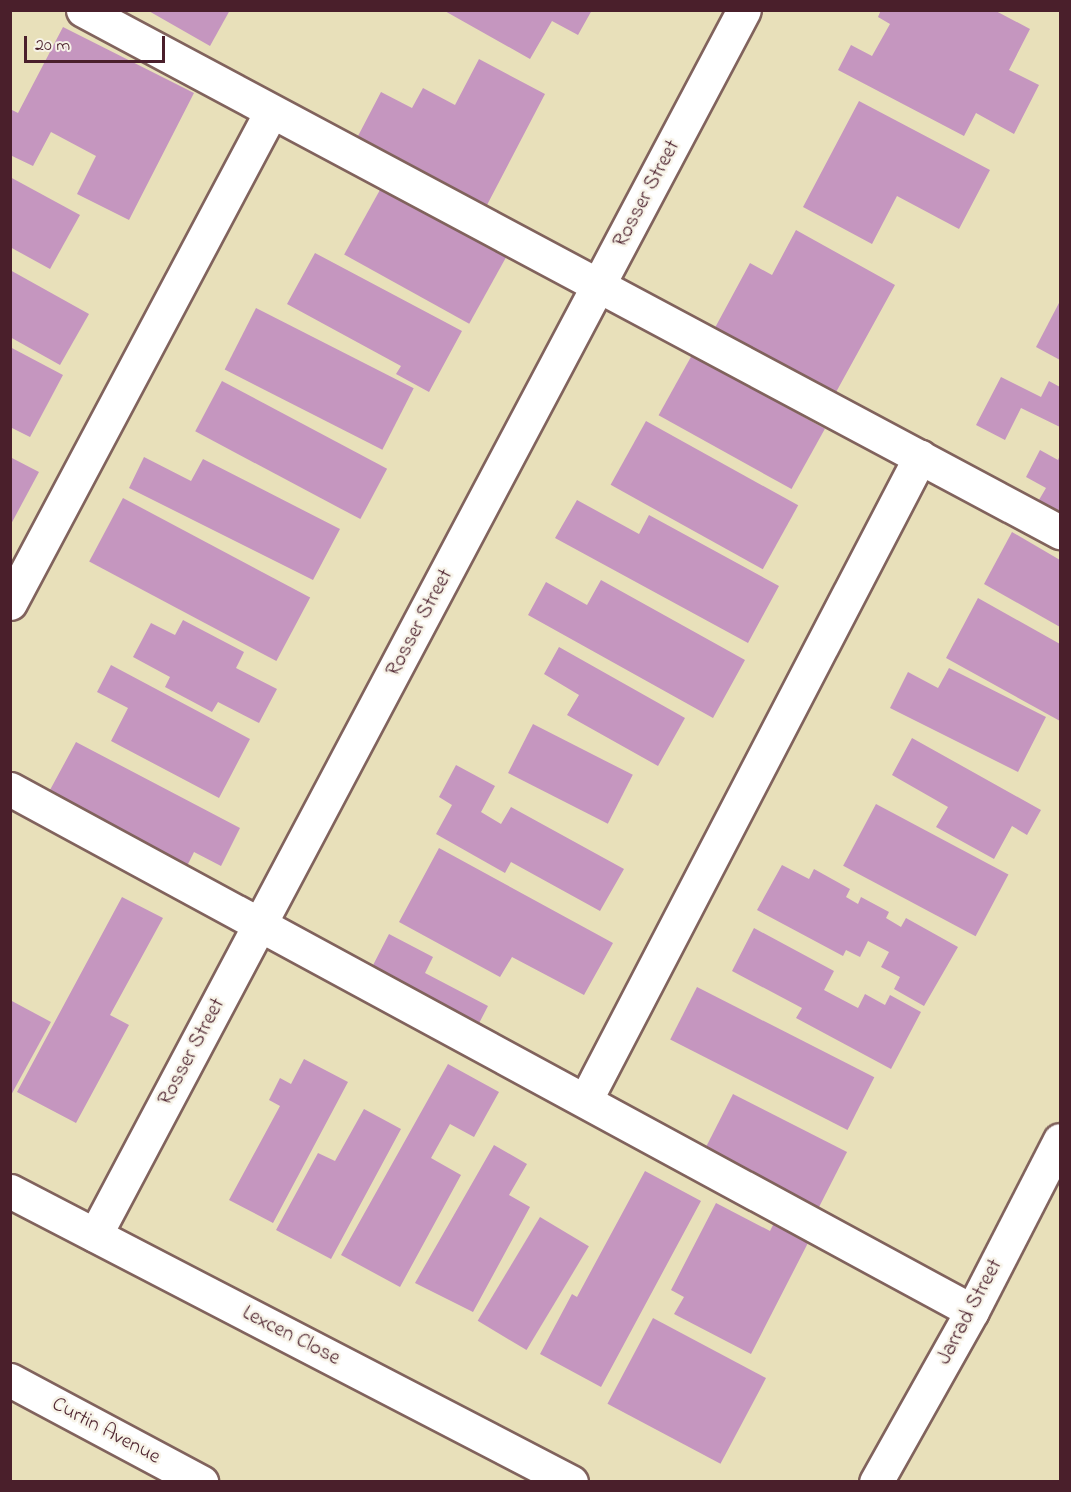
<!DOCTYPE html>
<style>
body{margin:0}
#map{position:relative;width:1071px;height:1492px;overflow:hidden;background:#e8e0ba;font-family:"Indie Flower",sans-serif}
div>[style]{position:absolute}
.building>*{inset:0;background:#c596bf;transform-origin:0 0}
.roads{filter:drop-shadow(2px 0 #81635d) drop-shadow(-2px 0 #81635d) drop-shadow(0 2px #81635d) drop-shadow(0 -2px #81635d)}
.minor>*{height:33px;margin:-16.5px;padding:0 16.5px;transform-origin:16.5px;border-radius:16.5px;background:#fff}
.major>*{height:33px;margin:-16.5px;padding:0 16.5px;transform-origin:16.5px;border-radius:16.5px;background:#fff}
span{translate:-50% -50%;white-space:nowrap;text-align:center;line-height:1.15;-webkit-text-stroke:5px #f7f3e8;paint-order:stroke}
.street-label{font-size:21px;color:#4a1f2b}
.frame{position:absolute;inset:0;border:12px solid #4a1f2b;pointer-events:none}
.scale{position:absolute;left:24px;top:36px;width:141px;height:27px;box-sizing:border-box;border:3px solid #4a1f2b;border-top:0;padding-left:8px;font-size:18px;line-height:21px;white-space:nowrap;color:#4a1f2b;-webkit-text-stroke:4px #f7f3e8;paint-order:stroke}
</style>
<div id="map">
<div class="building">
<div style="clip-path:polygon(147px 10px,230px 10px,210px 46px)"></div>
<div style="clip-path:polygon(443px 10px,592px 10px,578px 35px,552px 21px,530px 59px)"></div>
<div style="clip-path:polygon(881px 10px,994px 10px,1030px 29px,1009px 70px,1039px 85px,1014px 134px,976px 113px,964px 136px,838px 70px,851px 45px,872px 56px,890px 24px,878px 17px)"></div>
<div style="clip-path:polygon(63px 27px,194px 93px,129px 220px,77px 194px,96px 156px,51px 132px,33px 166px,10px 155px,10px 109px,18px 113px)"></div>
<div style="clip-path:polygon(479px 59px,545px 94px,487px 205px,358px 136px,381px 92px,412px 108px,423px 88px,455px 105px)"></div>
<div style="clip-path:polygon(859px 101px,990px 170px,959px 229px,897px 196px,872px 244px,803px 207px)"></div>
<div style="clip-path:polygon(10px 177px,80px 215px,50px 269px,10px 247px)"></div>
<div style="left:381px;top:188px;width:143px;height:76px;rotate:29deg"></div>
<div style="clip-path:polygon(796px 230px,895px 285px,835px 394px,710px 337px,750px 263px,772px 275px)"></div>
<div style="clip-path:polygon(315px 253px,462px 331px,429px 392px,396px 374px,401px 366px,287px 304px)"></div>
<div style="clip-path:polygon(10px 270px,89px 314px,60px 365px,10px 337px)"></div>
<div style="clip-path:polygon(1060px 301px,1060px 360px,1036px 347px)"></div>
<div style="left:256px;top:308px;width:177px;height:69px;rotate:27deg"></div>
<div style="clip-path:polygon(10px 347px,63px 375px,30px 437px,10px 427px)"></div>
<div style="left:692px;top:355px;width:152px;height:69px;rotate:29deg"></div>
<div style="clip-path:polygon(1001px 377px,1041px 397px,1049px 381px,1060px 387px,1060px 427px,1021px 408px,1005px 440px,976px 425px)"></div>
<div style="left:222px;top:381px;width:187px;height:57px;rotate:28deg"></div>
<div style="left:646px;top:421px;width:174px;height:73px;rotate:29deg"></div>
<div style="clip-path:polygon(1040px 450px,1058px 460px,1060px 455px,1060px 518px,1036px 505px,1046px 488px,1026px 477px)"></div>
<div style="clip-path:polygon(10px 457px,39px 472px,10px 526px)"></div>
<div style="clip-path:polygon(144px 457px,191px 481px,203px 459px,340px 529px,313px 580px,129px 488px)"></div>
<div style="left:123px;top:498px;width:212px;height:72px;rotate:28deg"></div>
<div style="clip-path:polygon(577px 500px,639px 534px,649px 515px,779px 586px,748px 643px,555px 538px)"></div>
<div style="clip-path:polygon(1012px 532px,1060px 560px,1060px 627px,984px 584px)"></div>
<div style="clip-path:polygon(601px 580px,745px 660px,713px 718px,528px 615px,546px 582px,587px 605px)"></div>
<div style="clip-path:polygon(978px 598px,1060px 644px,1060px 721px,946px 658px)"></div>
<div style="clip-path:polygon(183px 620px,244px 652px,236px 668px,277px 689px,259px 723px,218px 702px,212px 712px,165px 687px,170px 677px,133px 657px,151px 623px,175px 635px)"></div>
<div style="clip-path:polygon(559px 647px,685px 718px,658px 766px,567px 715px,579px 695px,544px 674px)"></div>
<div style="clip-path:polygon(111px 665px,250px 739px,219px 798px,111px 741px,128px 708px,97px 692px)"></div>
<div style="clip-path:polygon(949px 668px,1046px 717px,1018px 772px,890px 708px,908px 672px,938px 688px)"></div>
<div style="left:533px;top:724px;width:112px;height:55px;rotate:27deg"></div>
<div style="clip-path:polygon(912px 738px,1041px 810px,1027px 835px,1012px 826px,994px 859px,936px 827px,948px 807px,892px 775px)"></div>
<div style="clip-path:polygon(76px 742px,240px 828px,221px 866px,194px 852px,183px 874px,44px 801px)"></div>
<div style="clip-path:polygon(456px 765px,495px 786px,481px 812px,501px 824px,511px 807px,624px 869px,600px 911px,511px 862px,505px 873px,436px 834px,452px 805px,439px 797px)"></div>
<div style="left:876px;top:804px;width:150px;height:70px;rotate:28deg"></div>
<div style="clip-path:polygon(439px 848px,613px 943px,584px 995px,512px 957px,500px 977px,399px 922px)"></div>
<div style="clip-path:polygon(782px 865px,809px 879px,814px 869px,850px 889px,846px 897px,858px 904px,861px 897px,889px 912px,886px 918px,901px 927px,906px 918px,958px 947px,924px 1006px,894px 989px,900px 977px,881px 967px,889px 952px,868px 941px,860px 957px,846px 950px,843px 956px,757px 910px)"></div>
<div style="clip-path:polygon(122px 897px,163px 918px,110px 1015px,129px 1025px,76px 1123px,17px 1092px)"></div>
<div style="clip-path:polygon(754px 928px,834px 971px,824px 990px,858px 1008px,865px 994px,885px 1005px,890px 995px,921px 1012px,891px 1069px,796px 1018px,802px 1008px,732px 971px)"></div>
<div style="clip-path:polygon(389px 934px,433px 957px,425px 973px,488px 1006px,476px 1029px,369px 973px)"></div>
<div style="left:697px;top:987px;width:199px;height:59px;rotate:27deg"></div>
<div style="clip-path:polygon(10px 1000px,51px 1022px,10px 1097px)"></div>
<div style="clip-path:polygon(304px 1059px,348px 1082px,273px 1223px,229px 1200px,280px 1106px,269px 1100px,280px 1078px,291px 1084px)"></div>
<div style="clip-path:polygon(448px 1064px,499px 1092px,474px 1137px,450px 1124px,431px 1158px,461px 1175px,400px 1287px,341px 1255px)"></div>
<div style="left:733px;top:1094px;width:128px;height:69px;rotate:27deg"></div>
<div style="clip-path:polygon(364px 1109px,401px 1129px,331px 1259px,276px 1230px,318px 1153px,335px 1161px)"></div>
<div style="clip-path:polygon(494px 1145px,527px 1164px,509px 1195px,530px 1207px,473px 1312px,415px 1283px)"></div>
<div style="clip-path:polygon(645px 1171px,701px 1201px,601px 1387px,540px 1354px,572px 1294px,577px 1297px)"></div>
<div style="clip-path:polygon(716px 1203px,770px 1231px,775px 1221px,810px 1239px,751px 1354px,674px 1314px,684px 1297px,671px 1290px)"></div>
<div style="left:540px;top:1217px;width:57px;height:121px;rotate:31deg"></div>
<div style="left:653px;top:1318px;width:128px;height:97px;rotate:28deg"></div>
</div>
<div class="roads">
<div class="minor">
<div style="left:83px;top:10px;width:1108px;rotate:28.12deg"></div>
<div style="left:10px;top:603px;width:556px;rotate:-62.01deg"></div>
<div style="left:10px;top:789px;width:1094px;rotate:28.49deg"></div>
<div style="left:586px;top:1099px;width:724px;rotate:-62.51deg"></div>
<div style="left:10px;top:1191px;width:632px;rotate:27.42deg"></div>
<div style="left:95px;top:1235px;width:1386px;rotate:-62.09deg"></div>
<div style="left:876px;top:1482px;width:196px;rotate:-60.7deg"></div>
<div style="left:972px;top:1311px;width:192px;rotate:-62.8deg"></div>
</div>
<div class="major">
<div style="left:10px;top:1380px;width:217px;rotate:28.1deg"></div>
</div>
</div>
<div class="street-label">
<span style="left:647px;top:194px;rotate:-62deg">Rosser Street</span>
<span style="left:420px;top:623px;rotate:-62deg">Rosser Street</span>
<span style="left:192px;top:1052px;rotate:-62deg">Rosser Street</span>
<span style="left:970px;top:1312px;rotate:-62deg">Jarrad Street</span>
<span style="left:291px;top:1336px;rotate:27deg">Lexcen Close</span>
<span style="left:106px;top:1431px;rotate:28deg">Curtin Avenue</span>
</div>
<div class="frame"></div>
<div class="scale">20 m</div>
</div>
